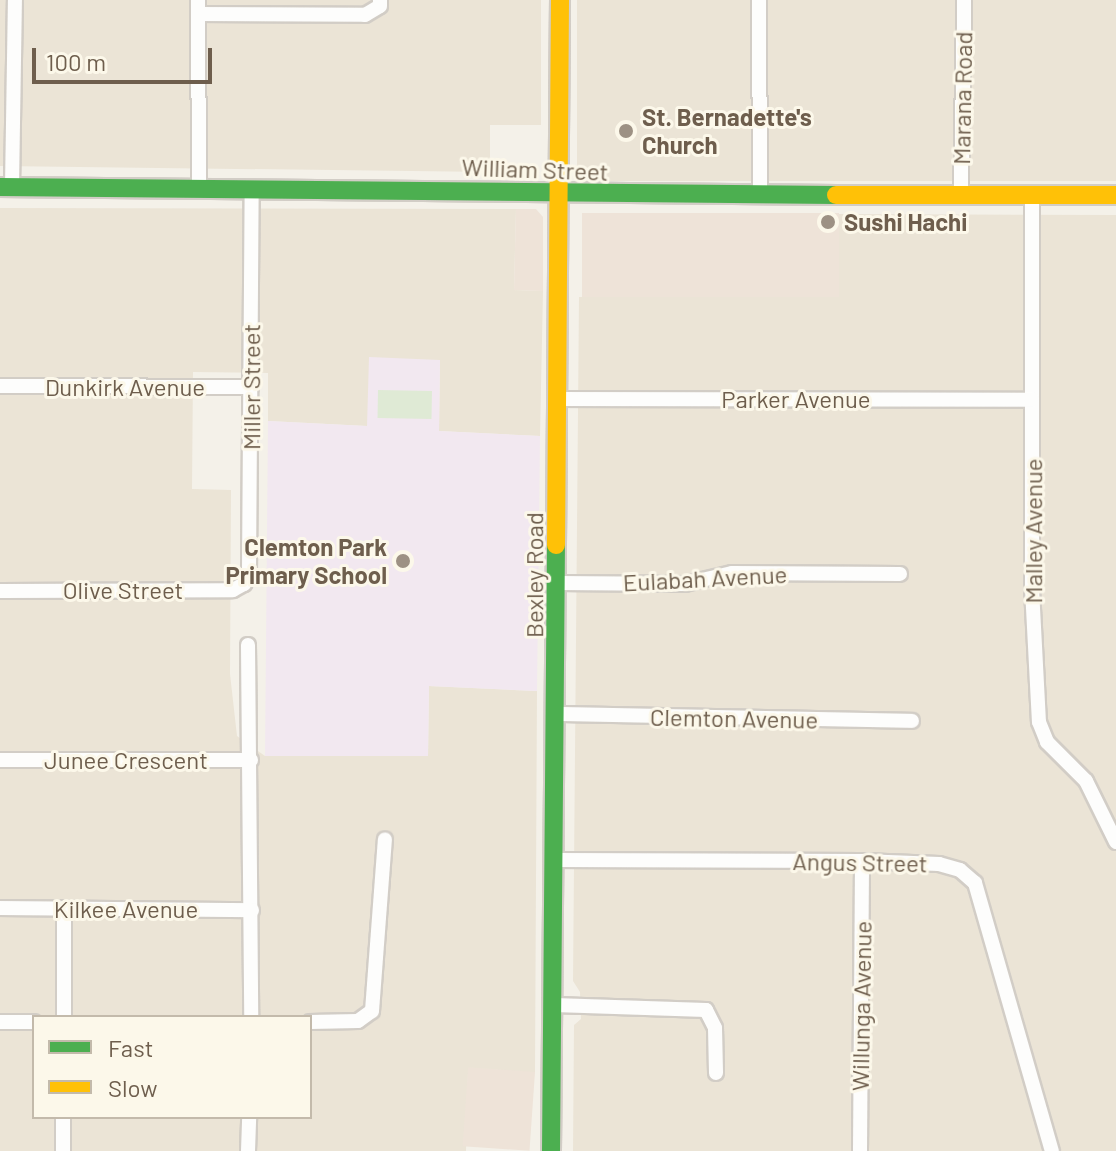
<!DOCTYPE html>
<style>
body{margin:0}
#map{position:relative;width:1116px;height:1151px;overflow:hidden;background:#f4f1e9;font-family:Barlow,sans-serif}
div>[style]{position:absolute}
.residential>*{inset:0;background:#ebe4d6;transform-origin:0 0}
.commercial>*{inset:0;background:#eee3d8;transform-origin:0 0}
.education>*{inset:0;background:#f2e8f0}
.green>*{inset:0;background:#dfead5;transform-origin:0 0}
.roads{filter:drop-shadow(2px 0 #d2cdc6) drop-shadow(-2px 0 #d2cdc6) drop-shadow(0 2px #d2cdc6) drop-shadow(0 -2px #d2cdc6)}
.street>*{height:14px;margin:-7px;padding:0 7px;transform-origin:7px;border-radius:7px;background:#fdfdfc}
.fast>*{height:18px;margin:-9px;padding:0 9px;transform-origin:9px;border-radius:9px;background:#4caf50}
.slow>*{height:18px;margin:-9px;padding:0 9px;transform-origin:9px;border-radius:9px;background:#ffc107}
.dots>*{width:22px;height:22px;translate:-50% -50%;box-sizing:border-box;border:4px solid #fcf8ea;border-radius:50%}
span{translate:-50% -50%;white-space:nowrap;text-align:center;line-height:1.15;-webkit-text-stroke:6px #fcf8ea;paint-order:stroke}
.street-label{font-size:24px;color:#6e5e4d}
.poi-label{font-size:24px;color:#6e5e4d;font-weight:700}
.left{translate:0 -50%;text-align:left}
.right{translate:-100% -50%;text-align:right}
.legend{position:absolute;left:32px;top:1015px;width:280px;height:104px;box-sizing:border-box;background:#fcf8ea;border:2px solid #c3baab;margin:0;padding:10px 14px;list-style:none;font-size:24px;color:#6e5e4d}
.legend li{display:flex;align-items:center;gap:16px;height:40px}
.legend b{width:40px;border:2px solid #c3baab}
.scale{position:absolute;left:32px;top:48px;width:180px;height:36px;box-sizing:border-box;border:4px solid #6e5e4d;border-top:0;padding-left:10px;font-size:24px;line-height:28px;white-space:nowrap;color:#6e5e4d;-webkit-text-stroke:6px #fcf8ea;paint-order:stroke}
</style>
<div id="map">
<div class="residential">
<div style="clip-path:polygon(0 0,541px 0,541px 125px,490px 125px,490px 172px,0 166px)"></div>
<div style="left:577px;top:0;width:539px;height:181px"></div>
<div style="clip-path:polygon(evenodd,0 208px,516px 209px,514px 290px,543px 291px,540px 436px,439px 431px,440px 360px,367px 426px,268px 421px,268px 373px,193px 372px,192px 489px,231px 490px,230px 674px,237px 736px,265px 756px,428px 756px,429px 686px,537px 691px,535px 1072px,468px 1073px,466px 1151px,0 1151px,0 208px,34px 1017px,310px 1017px,310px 1117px,34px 1117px,34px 1017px)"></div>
<div style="clip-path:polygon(839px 214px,1116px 215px,1116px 1151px,573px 1151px,574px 1025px,581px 1019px,580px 992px,573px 981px,579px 297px,838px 297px)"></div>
</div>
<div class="commercial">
<div style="clip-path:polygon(516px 209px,536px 209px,543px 217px,543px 291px,514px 290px)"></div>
<div style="left:582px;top:213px;width:257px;height:84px"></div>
<div style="left:535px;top:1072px;width:79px;height:67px;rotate:94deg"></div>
</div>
<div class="education">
<div style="clip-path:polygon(369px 357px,440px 360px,439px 431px,540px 436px,537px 691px,429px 686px,428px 756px,265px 756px,268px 421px,367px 426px)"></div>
</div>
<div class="green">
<div style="left:378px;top:390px;width:54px;height:28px;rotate:1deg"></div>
</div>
<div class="roads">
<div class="street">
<div style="left:198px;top:0;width:189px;rotate:89.7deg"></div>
<div style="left:759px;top:0;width:196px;rotate:89.7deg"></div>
<div style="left:198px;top:14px;width:167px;rotate:0.3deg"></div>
<div style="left:365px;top:15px;width:17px;rotate:-31deg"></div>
<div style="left:380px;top:6px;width:6px;rotate:-90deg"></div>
<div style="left:12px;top:187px;width:187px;rotate:-89.1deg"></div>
<div style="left:961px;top:196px;width:196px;rotate:-89.1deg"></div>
<div style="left:1032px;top:196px;width:393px;rotate:90deg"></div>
<div style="left:1032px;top:589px;width:133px;rotate:87deg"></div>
<div style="left:1039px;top:722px;width:22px;rotate:68deg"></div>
<div style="left:1047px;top:742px;width:55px;rotate:45deg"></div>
<div style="left:1086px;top:781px;width:68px;rotate:63.8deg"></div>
<div style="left:0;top:386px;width:251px;rotate:0.2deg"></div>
<div style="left:559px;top:399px;width:473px;rotate:0.1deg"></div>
<div style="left:558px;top:583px;width:127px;rotate:0.5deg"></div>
<div style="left:685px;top:584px;width:48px;rotate:-13.2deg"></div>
<div style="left:732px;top:573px;width:168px;rotate:0.3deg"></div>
<div style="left:0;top:591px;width:233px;rotate:-0.2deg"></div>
<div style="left:233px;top:590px;width:13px;rotate:-29deg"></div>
<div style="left:244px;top:584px;width:14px;rotate:-69deg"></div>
<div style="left:249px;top:571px;width:382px;rotate:-89.6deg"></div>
<div style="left:248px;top:645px;width:372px;rotate:89.5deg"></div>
<div style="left:556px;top:714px;width:356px;rotate:1.1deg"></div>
<div style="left:0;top:760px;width:251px"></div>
<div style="left:555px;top:860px;width:307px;rotate:0.2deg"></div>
<div style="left:862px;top:861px;width:77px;rotate:2.2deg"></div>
<div style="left:939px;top:864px;width:22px;rotate:16deg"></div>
<div style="left:960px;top:870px;width:20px;rotate:41deg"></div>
<div style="left:975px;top:883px;width:279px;rotate:74deg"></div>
<div style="left:0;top:908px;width:252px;rotate:0.5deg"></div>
<div style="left:554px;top:1005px;width:152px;rotate:1.9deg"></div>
<div style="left:706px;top:1010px;width:20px;rotate:63deg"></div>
<div style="left:715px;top:1028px;width:45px;rotate:88.7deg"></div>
<div style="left:64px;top:1017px;width:109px;rotate:-90deg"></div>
<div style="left:0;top:1022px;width:34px"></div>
<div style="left:310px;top:1022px;width:48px;rotate:-1.2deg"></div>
<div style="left:358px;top:1021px;width:17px;rotate:-36deg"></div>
<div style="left:372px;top:1011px;width:172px;rotate:-85.7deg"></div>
<div style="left:63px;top:1151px;width:34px;rotate:-90deg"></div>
<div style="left:248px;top:1151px;width:34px;rotate:-88deg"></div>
<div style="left:860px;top:1151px;width:290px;rotate:-89.6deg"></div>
</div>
<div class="fast">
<div style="left:0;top:187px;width:836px;rotate:0.55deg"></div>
<div style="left:551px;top:1151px;width:606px;rotate:-89.53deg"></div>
</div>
<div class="slow">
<div style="left:836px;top:195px;width:280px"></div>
<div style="left:556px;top:545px;width:545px;rotate:-89.58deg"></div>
</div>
</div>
<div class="dots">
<div style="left:626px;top:131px;background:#9d9184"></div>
<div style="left:828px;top:222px;background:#9d9184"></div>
<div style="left:403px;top:561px;background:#9d9184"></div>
</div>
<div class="street-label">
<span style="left:962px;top:98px;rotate:-89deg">Marana Road</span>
<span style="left:535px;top:169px;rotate:2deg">William Street</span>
<span style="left:125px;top:387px">Dunkirk Avenue</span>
<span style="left:251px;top:387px;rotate:-90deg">Miller Street</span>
<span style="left:796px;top:399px">Parker Avenue</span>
<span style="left:1033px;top:531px;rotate:-90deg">Malley Avenue</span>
<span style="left:534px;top:575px;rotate:-90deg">Bexley Road</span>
<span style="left:705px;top:578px;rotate:-3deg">Eulabah Avenue</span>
<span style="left:123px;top:590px">Olive Street</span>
<span style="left:734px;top:718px;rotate:1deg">Clemton Avenue</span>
<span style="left:126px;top:760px">Junee Crescent</span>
<span style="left:860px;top:862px;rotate:1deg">Angus Street</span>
<span style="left:126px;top:909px">Kilkee Avenue</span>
<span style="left:861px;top:1006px;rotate:-89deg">Willunga Avenue</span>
</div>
<div class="poi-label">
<span class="left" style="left:642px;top:131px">St. Bernadette's<br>Church</span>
<span class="left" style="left:844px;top:222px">Sushi Hachi</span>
<span class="right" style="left:387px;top:561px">Clemton Park<br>Primary School</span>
</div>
<ul class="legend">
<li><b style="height:10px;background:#4caf50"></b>Fast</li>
<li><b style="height:10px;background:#ffc107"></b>Slow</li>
</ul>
<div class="scale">100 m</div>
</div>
